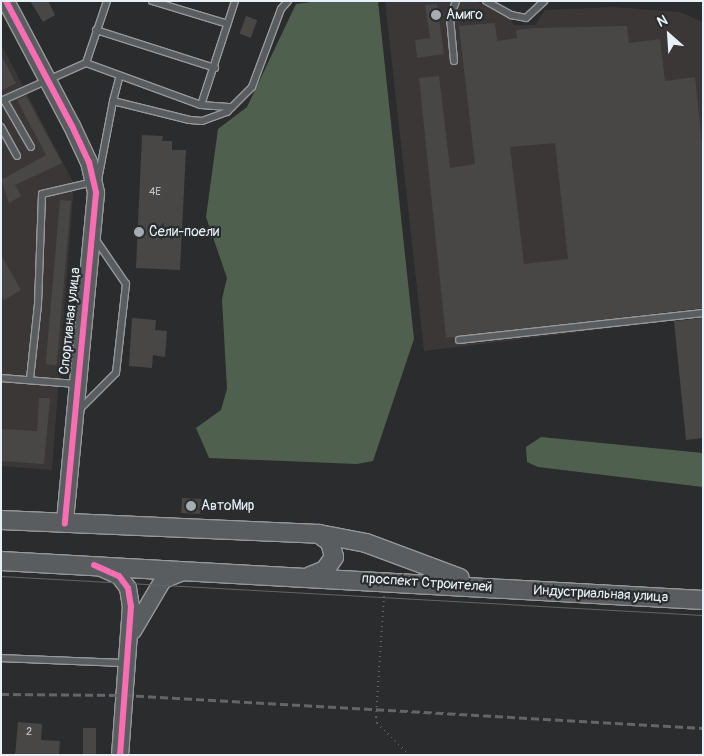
<!DOCTYPE html>
<meta charset="utf-8">
<style>
body{margin:0}
#map{position:relative;width:704px;height:756px;overflow:hidden;background:#2b2c2d;font-family:Pangolin,sans-serif}
div>[style]{position:absolute}
.built>*{inset:0;background:#3b3737}
.green>*{inset:0;background:#50604e}
.building>*{inset:0;background:#494646;transform-origin:0 0}
.path>*{height:2px;margin-top:-1px;transform-origin:0;background:repeating-linear-gradient(90deg,#636566 0 1px,transparent 0 5px)}
.roads{filter:drop-shadow(1px 0 #96989a) drop-shadow(-1px 0 #96989a) drop-shadow(0 1px #96989a) drop-shadow(0 -1px #96989a)}
.service>*{height:6px;margin:-3px;padding:0 3px;transform-origin:3px;border-radius:3px;background:#5a5d60}
.tertiary>*{height:16px;margin:-8px;padding:0 8px;transform-origin:8px;border-radius:8px;background:#5a5d60}
.secondary>*{height:18px;margin:-9px;padding:0 9px;transform-origin:9px;border-radius:9px;background:#5a5d60}
.tram>*{height:1px;margin:-0.5px;padding:0 0.5px;transform-origin:0.5px;border-radius:0.5px;background:#636566}
.rail>*{height:3px;margin-top:-1.5px;transform-origin:0;background:repeating-linear-gradient(90deg,#636566 0 8px,transparent 0 12px)}
.cycleway>*{height:6px;margin:-3px;padding:0 3px;transform-origin:3px;border-radius:3px;background:#f96db3}
.dots>*{width:14px;height:14px;translate:-50% -50%;box-sizing:border-box;border:2px solid #2a2d2e;border-radius:50%}
span{translate:-50% -50%;white-space:nowrap;text-align:center;line-height:1.15;-webkit-text-stroke:4.5px #2a2d2e;paint-order:stroke}
.number-label{font-size:11px;color:#c0c6cc}
.number-label span{-webkit-text-stroke-width:0}
.poi-label{font-size:14px;color:#e8f1f8}
.left{translate:0 -50%;text-align:left}
.street-label{font-size:14px;color:#e8f1f8}
.frame{position:absolute;inset:0;border:2px solid #e8f1f8;pointer-events:none}
.north{position:absolute;left:644px;top:10px;width:50px;height:50px;-webkit-text-stroke:4px #2a2d2e;paint-order:stroke;rotate:334deg;font-size:14px;font-weight:700;line-height:20px;text-align:center;color:#e8f1f8}
.north::after{content:'';display:block;margin:auto;width:18px;height:22px;background:#e8f1f8;clip-path:polygon(50% 0,100% 100%,50% 72%,0 100%)}
</style>
<div id="map">
<div class="built">
<div style="clip-path:polygon(385px 1px,475px 1px,509px 17px,514px 25px,535px 25px,545px 10px,614px 7px,680px 12px,703px 22px,703px 317px,424px 351px)"></div>
<div style="clip-path:polygon(1px 44px,74px 184px,52px 470px,1px 466px)"></div>
</div>
<div class="green">
<div style="clip-path:polygon(319px 1px,378px 1px,414px 339px,373px 461px,357px 464px,209px 458px,196px 428px,221px 410px,227px 389px,222px 299px,227px 278px,206px 217px,218px 129px,247px 107px,296px 4px)"></div>
<div style="clip-path:polygon(541px 437px,703px 453px,703px 487px,538px 467px,527px 462px,526px 447px)"></div>
</div>
<div class="building">
<div style="clip-path:polygon(30px 1px,48px 1px,55px 15px,43px 22px)"></div>
<div style="clip-path:polygon(437px 4px,444px 54px,417px 58px,415px 40px,430px 38px,425px 5px)"></div>
<div style="left:246px;top:16px;width:12px;height:19px;rotate:20deg"></div>
<div style="clip-path:polygon(evenodd,495px 23px,497px 41px,517px 38px,516px 30px,534px 28px,627px 26px,629px 43px,660px 39px,665px 81px,695px 77px,703px 153px,703px 308px,446px 338px,419px 78px,439px 76px,450px 168px,475px 164px,459px 26px,495px 23px,555px 143px,568px 259px,524px 264px,510px 147px,555px 143px)"></div>
<div style="clip-path:polygon(1px 55px,16px 83px,1px 91px)"></div>
<div style="clip-path:polygon(26px 96px,62px 163px,15px 185px,21px 196px,9px 203px,1px 180px,46px 155px,17px 100px)"></div>
<div style="clip-path:polygon(142px 135px,163px 136px,162px 141px,172px 141px,172px 150px,186px 150px,180px 270px,136px 268px)"></div>
<div style="left:60px;top:200px;width:11px;height:165px;rotate:5deg"></div>
<div style="clip-path:polygon(1px 255px,21px 290px,4px 300px,1px 295px)"></div>
<div style="clip-path:polygon(132px 318px,156px 320px,155px 330px,167px 331px,165px 357px,153px 355px,152px 368px,129px 366px)"></div>
<div style="clip-path:polygon(703px 318px,703px 438px,686px 440px,674px 321px)"></div>
<div style="clip-path:polygon(39px 398px,50px 398px,44px 464px,1px 461px,1px 429px,37px 431px)"></div>
<div style="left:182px;top:498px;width:19px;height:15px;rotate:3deg"></div>
<div style="clip-path:polygon(18px 722px,42px 724px,41px 740px,60px 741px,59px 755px,15px 755px)"></div>
<div style="left:83px;top:728px;width:13px;height:27px"></div>
</div>
<div class="path">
<div style="left:384px;top:596px;width:121px;rotate:93.8deg"></div>
<div style="left:376px;top:717px;width:6px;rotate:81deg"></div>
<div style="left:377px;top:723px;width:45px;rotate:45deg"></div>
</div>
<div class="roads">
<div class="service">
<div style="left:152px;top:1px;width:79px;rotate:16.8deg"></div>
<div style="left:486px;top:1px;width:29px;rotate:29deg"></div>
<div style="left:511px;top:15px;width:15px;rotate:11deg"></div>
<div style="left:526px;top:18px;width:25px;rotate:-43deg"></div>
<div style="left:96px;top:30px;width:125px;rotate:17.7deg"></div>
<div style="left:454px;top:61px;width:44px;rotate:-95.2deg"></div>
<div style="left:450px;top:17px;width:17px;rotate:-69deg"></div>
<div style="left:86px;top:63px;width:122px;rotate:20.1deg"></div>
<div style="left:201px;top:105px;width:31px;rotate:4deg"></div>
<div style="left:4px;top:100px;width:54px;rotate:60.1deg"></div>
<div style="left:1px;top:101px;width:93px;rotate:-24.1deg"></div>
<div style="left:86px;top:63px;width:65px;rotate:-71.3deg"></div>
<div style="left:113px;top:101px;width:24px;rotate:-75deg"></div>
<div style="left:201px;top:105px;width:109px;rotate:-71.9deg"></div>
<div style="left:1px;top:127px;width:33px;rotate:61deg"></div>
<div style="left:98px;top:180px;width:80px;rotate:-79.2deg"></div>
<div style="left:113px;top:101px;width:79px;rotate:13.9deg"></div>
<div style="left:190px;top:120px;width:12px;rotate:5deg"></div>
<div style="left:202px;top:121px;width:27px;rotate:-20deg"></div>
<div style="left:227px;top:112px;width:35px;rotate:-45deg"></div>
<div style="left:252px;top:87px;width:83px;rotate:-69.6deg"></div>
<div style="left:281px;top:9px;width:11px;rotate:-49deg"></div>
<div style="left:459px;top:340px;width:245px;rotate:-6.3deg"></div>
<div style="left:1px;top:378px;width:75px;rotate:4.6deg"></div>
<div style="left:30px;top:379px;width:75px;rotate:-83.9deg"></div>
<div style="left:38px;top:304px;width:110px;rotate:-87.9deg"></div>
<div style="left:42px;top:194px;width:52px;rotate:-13.2deg"></div>
<div style="left:79px;top:410px;width:52px;rotate:-45deg"></div>
<div style="left:116px;top:373px;width:90px;rotate:-83.6deg"></div>
<div style="left:126px;top:284px;width:53px;rotate:-124.3deg"></div>
<div style="left:1px;top:658px;width:126px;rotate:2.3deg"></div>
</div>
<div class="tertiary">
<div style="left:6px;top:1px;width:141px;rotate:62.2deg"></div>
<div style="left:72px;top:126px;width:40px;rotate:65deg"></div>
<div style="left:89px;top:162px;width:32px;rotate:77deg"></div>
<div style="left:96px;top:193px;width:332px;rotate:95.4deg"></div>
<div style="left:101px;top:568px;width:20px;rotate:24deg"></div>
<div style="left:119px;top:576px;width:15px;rotate:53deg"></div>
<div style="left:128px;top:588px;width:18px;rotate:81deg"></div>
<div style="left:131px;top:606px;width:149px;rotate:94.2deg"></div>
<div style="left:133px;top:631px;width:59px;rotate:-59.5deg"></div>
<div style="left:163px;top:580px;width:24px;rotate:-22deg"></div>
</div>
<div class="secondary">
<div style="left:1px;top:520px;width:318px;rotate:2.5deg"></div>
<div style="left:319px;top:534px;width:48px;rotate:10.8deg"></div>
<div style="left:366px;top:543px;width:100px;rotate:20.4deg"></div>
<div style="left:1px;top:561px;width:703px;rotate:3.18deg"></div>
<div style="left:310px;top:576px;width:16px;rotate:-22deg"></div>
<div style="left:325px;top:570px;width:16px;rotate:-55deg"></div>
<div style="left:334px;top:557px;width:16px;rotate:-105deg"></div>
<div style="left:330px;top:542px;width:14px;rotate:-144deg"></div>
</div>
</div>
<div class="tram">
<div style="left:1px;top:576px;width:703px;rotate:3.18deg"></div>
</div>
<div class="rail">
<div style="left:1px;top:694px;width:123px;rotate:0.5deg"></div>
<div style="left:124px;top:695px;width:580px;rotate:3.26deg"></div>
</div>
<div class="cycleway">
<div style="left:6px;top:1px;width:141px;rotate:62.2deg"></div>
<div style="left:72px;top:126px;width:40px;rotate:65deg"></div>
<div style="left:89px;top:162px;width:32px;rotate:77deg"></div>
<div style="left:96px;top:193px;width:332px;rotate:95.4deg"></div>
<div style="left:94px;top:565px;width:27px;rotate:24deg"></div>
<div style="left:119px;top:576px;width:15px;rotate:53deg"></div>
<div style="left:128px;top:588px;width:18px;rotate:81deg"></div>
<div style="left:131px;top:606px;width:149px;rotate:94.2deg"></div>
</div>
<div class="dots">
<div style="left:436px;top:15px;background:#a6acb1"></div>
<div style="left:139px;top:232px;background:#a6acb1"></div>
<div style="left:191px;top:506px;background:#a6acb1"></div>
</div>
<div class="number-label">
<span style="left:155px;top:192px">4Е</span>
<span style="left:29px;top:732px">2</span>
</div>
<div class="poi-label">
<span class="left" style="left:446px;top:15px">Амиго</span>
<span class="left" style="left:149px;top:232px">Сели-поели</span>
<span class="left" style="left:201px;top:506px">АвтоМир</span>
</div>
<div class="street-label">
<span style="left:70px;top:321px;rotate:-84deg">Спортивная улица</span>
<span style="left:427px;top:583px;rotate:4deg">проспект Строителей</span>
<span style="left:601px;top:594px;rotate:3deg">Индустриальная улица</span>
</div>
<div class="frame"></div>
<div class="north">N</div>
</div>
